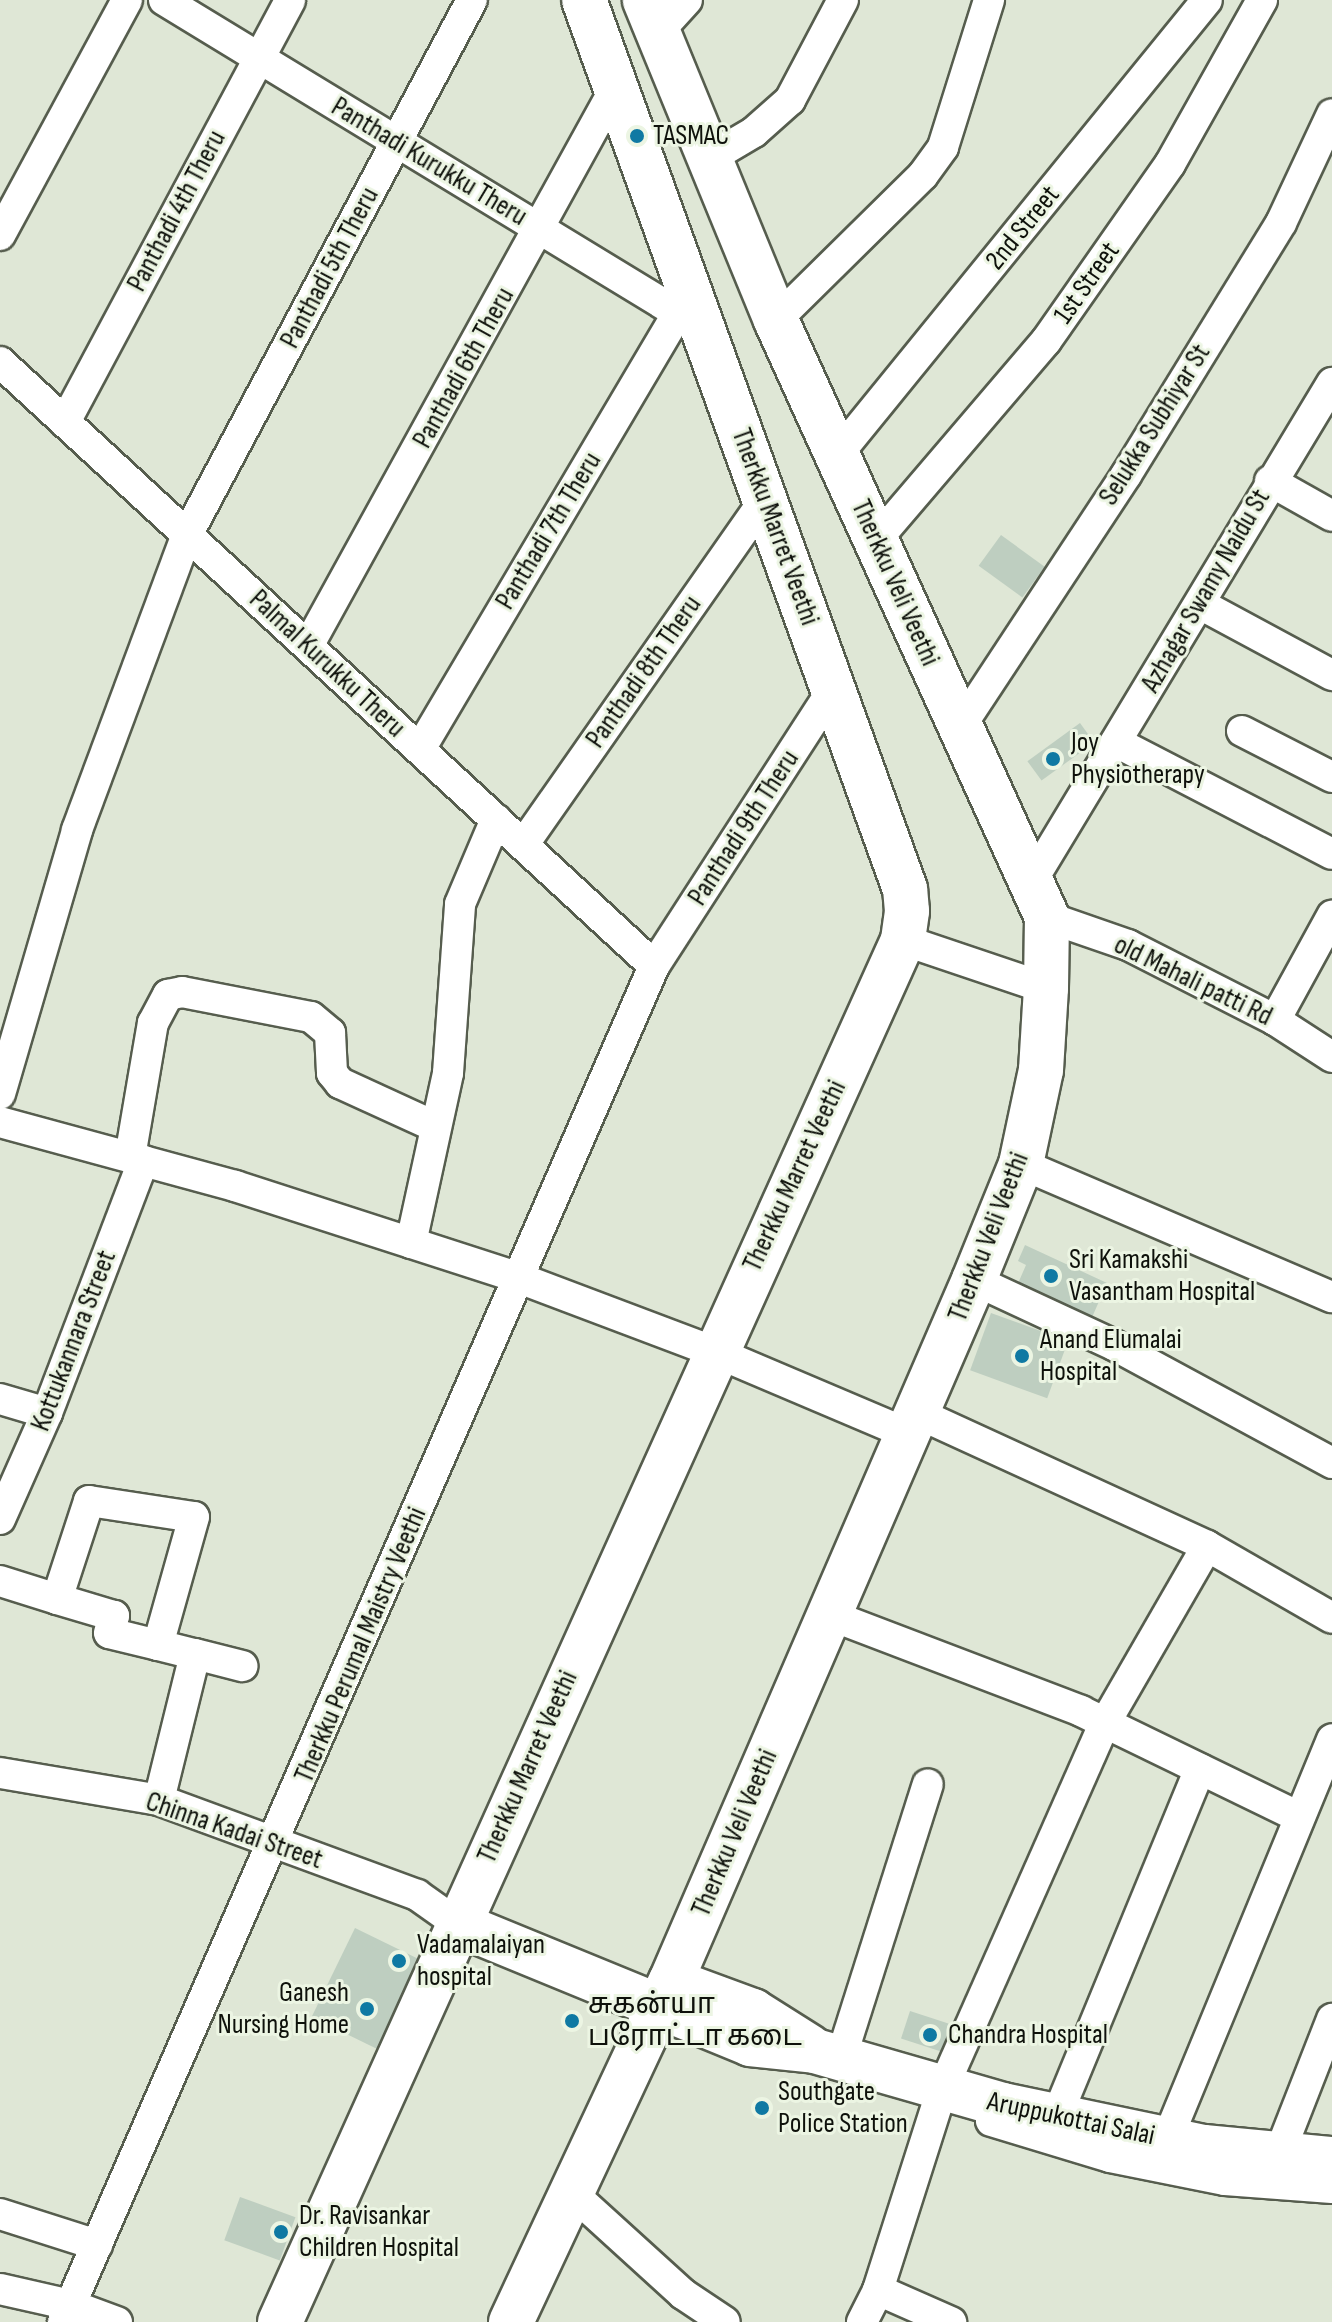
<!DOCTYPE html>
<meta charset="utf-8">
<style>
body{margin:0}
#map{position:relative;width:1332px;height:2322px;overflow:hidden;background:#dfe7d6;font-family:"Sofia Sans Condensed","Noto Sans Tamil",sans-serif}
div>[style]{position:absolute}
.building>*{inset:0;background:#becec0;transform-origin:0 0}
.roads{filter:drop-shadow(2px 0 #565d4e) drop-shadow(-2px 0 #565d4e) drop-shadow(0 2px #565d4e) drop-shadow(0 -2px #565d4e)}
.minor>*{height:30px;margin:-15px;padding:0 15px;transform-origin:15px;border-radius:15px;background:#fff}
.primary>*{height:44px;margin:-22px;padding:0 22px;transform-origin:22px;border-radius:22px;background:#fff}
.dots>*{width:22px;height:22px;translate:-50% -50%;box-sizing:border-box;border:4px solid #ecf5e3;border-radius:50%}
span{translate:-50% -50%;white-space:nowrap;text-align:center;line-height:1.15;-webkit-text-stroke:6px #ecf5e3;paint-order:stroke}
.poi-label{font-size:28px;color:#0e110b}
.left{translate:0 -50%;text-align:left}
.right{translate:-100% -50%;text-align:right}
.street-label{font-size:28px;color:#0e110b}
</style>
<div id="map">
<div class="building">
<div style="left:1001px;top:535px;width:54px;height:38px;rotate:36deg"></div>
<div style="left:1080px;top:723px;width:24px;height:65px;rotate:54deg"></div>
<div style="clip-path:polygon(1025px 1245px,1107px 1283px,1090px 1322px,1016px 1288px,1026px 1265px,1018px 1261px)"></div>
<div style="left:991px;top:1313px;width:82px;height:61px;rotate:20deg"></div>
<div style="left:355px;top:1928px;width:73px;height:99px;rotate:26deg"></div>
<div style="left:910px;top:2011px;width:46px;height:29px;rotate:18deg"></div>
<div style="left:240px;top:2197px;width:59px;height:46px;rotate:20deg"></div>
</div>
<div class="roads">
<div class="minor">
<div style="left:164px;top:0;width:602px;rotate:31.34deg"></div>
<div style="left:678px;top:313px;width:19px;rotate:-25deg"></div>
<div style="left:658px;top:32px;width:43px;rotate:-47.8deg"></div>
<div style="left:710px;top:158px;width:51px;rotate:-30.6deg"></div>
<div style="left:754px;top:132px;width:48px;rotate:-41.6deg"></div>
<div style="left:790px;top:100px;width:113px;rotate:-62.1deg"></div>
<div style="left:0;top:235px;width:267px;rotate:-61.6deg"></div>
<div style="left:776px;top:320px;width:206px;rotate:-44.6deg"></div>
<div style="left:923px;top:175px;width:34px;rotate:-54deg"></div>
<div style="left:943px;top:147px;width:154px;rotate:-72.6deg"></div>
<div style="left:0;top:362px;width:890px;rotate:42.72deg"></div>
<div style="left:65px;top:422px;width:478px;rotate:-61.9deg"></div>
<div style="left:837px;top:455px;width:586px;rotate:-50.88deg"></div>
<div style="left:1270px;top:481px;width:71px;rotate:29.4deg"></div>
<div style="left:876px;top:540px;width:262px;rotate:-49.5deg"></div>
<div style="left:1046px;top:341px;width:216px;rotate:-55deg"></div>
<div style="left:1170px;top:164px;width:188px;rotate:-60.7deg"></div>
<div style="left:1200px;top:604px;width:150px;rotate:28.3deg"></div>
<div style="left:308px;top:646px;width:638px;rotate:-61.15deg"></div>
<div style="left:960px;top:727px;width:302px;rotate:-56.6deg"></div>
<div style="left:1126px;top:475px;width:296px;rotate:-58.4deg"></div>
<div style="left:1281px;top:223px;width:120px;rotate:-64.9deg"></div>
<div style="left:1242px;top:731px;width:101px;rotate:27.1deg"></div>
<div style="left:1116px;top:742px;width:243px;rotate:27.4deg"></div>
<div style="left:420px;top:749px;width:507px;rotate:-59.39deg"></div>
<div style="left:523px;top:845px;width:421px;rotate:-55deg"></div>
<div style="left:1031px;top:882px;width:583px;rotate:-58.9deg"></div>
<div style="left:1047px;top:917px;width:86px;rotate:19.1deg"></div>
<div style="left:1128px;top:945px;width:165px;rotate:27deg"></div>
<div style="left:1275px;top:1020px;width:68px;rotate:33deg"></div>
<div style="left:903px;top:940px;width:151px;rotate:18.6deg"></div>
<div style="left:1275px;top:1020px;width:119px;rotate:-61.3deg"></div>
<div style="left:0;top:1094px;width:275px;rotate:-73.7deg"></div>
<div style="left:77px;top:830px;width:315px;rotate:-69.6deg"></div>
<div style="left:187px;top:535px;width:606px;rotate:-61.96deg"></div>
<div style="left:0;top:1122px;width:244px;rotate:15.2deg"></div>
<div style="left:235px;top:1186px;width:299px;rotate:17.9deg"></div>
<div style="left:519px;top:1278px;width:210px;rotate:20.7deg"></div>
<div style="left:715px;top:1352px;width:210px;rotate:23deg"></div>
<div style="left:130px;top:1157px;width:136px;rotate:-80.3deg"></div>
<div style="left:153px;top:1023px;width:32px;rotate:-62deg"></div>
<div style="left:168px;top:995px;width:14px;rotate:-12deg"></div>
<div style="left:182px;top:992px;width:131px;rotate:11deg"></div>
<div style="left:311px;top:1017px;width:25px;rotate:40deg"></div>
<div style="left:330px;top:1033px;width:40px;rotate:87.1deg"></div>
<div style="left:332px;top:1073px;width:13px;rotate:51deg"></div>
<div style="left:340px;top:1083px;width:103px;rotate:24.6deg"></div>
<div style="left:1021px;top:1164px;width:338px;rotate:23.2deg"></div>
<div style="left:411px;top:1243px;width:174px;rotate:-77.7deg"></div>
<div style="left:448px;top:1073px;width:169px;rotate:-85.9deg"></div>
<div style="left:460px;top:904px;width:92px;rotate:-67deg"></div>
<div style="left:974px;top:1280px;width:154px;rotate:24.9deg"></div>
<div style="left:1114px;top:1345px;width:248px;rotate:28.4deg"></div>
<div style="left:0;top:1399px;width:49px;rotate:16.6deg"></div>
<div style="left:917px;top:1413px;width:319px;rotate:24.6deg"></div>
<div style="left:1207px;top:1546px;width:144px;rotate:29.9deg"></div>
<div style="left:0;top:1519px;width:116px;rotate:-66.1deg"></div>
<div style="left:47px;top:1413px;width:270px;rotate:-69.1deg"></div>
<div style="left:0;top:1581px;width:60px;rotate:17.5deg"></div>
<div style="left:830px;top:1615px;width:269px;rotate:20.9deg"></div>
<div style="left:1081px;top:1711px;width:240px;rotate:25.9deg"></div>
<div style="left:158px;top:1645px;width:50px;rotate:-166.2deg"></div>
<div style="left:109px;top:1633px;width:18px;rotate:-74deg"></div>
<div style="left:114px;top:1616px;width:59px;rotate:-163.4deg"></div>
<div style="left:57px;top:1599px;width:103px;rotate:-71.9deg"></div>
<div style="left:89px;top:1501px;width:106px;rotate:8.7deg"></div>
<div style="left:194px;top:1517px;width:133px;rotate:105.7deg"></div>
<div style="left:158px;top:1645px;width:38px;rotate:14deg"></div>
<div style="left:0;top:1773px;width:161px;rotate:9.6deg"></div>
<div style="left:159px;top:1800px;width:275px;rotate:20.2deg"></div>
<div style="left:417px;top:1895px;width:50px;rotate:35.3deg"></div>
<div style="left:159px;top:1800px;width:150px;rotate:-76.1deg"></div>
<div style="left:195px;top:1654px;width:49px;rotate:14.3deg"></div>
<div style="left:841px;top:2058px;width:287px;rotate:-72.4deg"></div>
<div style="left:1063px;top:2101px;width:359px;rotate:-67.6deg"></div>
<div style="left:991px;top:2121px;width:124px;rotate:16.8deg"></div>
<div style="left:1110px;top:2157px;width:117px;rotate:11.3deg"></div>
<div style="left:1225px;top:2180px;width:107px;rotate:4.3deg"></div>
<div style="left:1174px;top:2123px;width:415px;rotate:-67.6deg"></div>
<div style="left:1285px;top:2139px;width:129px;rotate:-68.6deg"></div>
<div style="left:572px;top:2193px;width:150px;rotate:42.3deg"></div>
<div style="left:683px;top:2294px;width:50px;rotate:33.7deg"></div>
<div style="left:0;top:2214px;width:102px;rotate:17.7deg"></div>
<div style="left:0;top:2289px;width:73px;rotate:12.7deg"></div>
<div style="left:71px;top:2305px;width:49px;rotate:20.3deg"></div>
<div style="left:878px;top:2290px;width:210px;rotate:-72.3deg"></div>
<div style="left:942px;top:2090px;width:402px;rotate:-66.1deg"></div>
<div style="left:1105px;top:1723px;width:204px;rotate:-60deg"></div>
<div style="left:63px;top:2322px;width:1479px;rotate:-66.45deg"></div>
<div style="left:654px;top:966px;width:330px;rotate:-57.1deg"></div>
<div style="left:862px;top:2322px;width:36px;rotate:-63deg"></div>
<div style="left:878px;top:2290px;width:80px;rotate:23.7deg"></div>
</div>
<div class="primary">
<div style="left:458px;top:1924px;width:316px;rotate:22.3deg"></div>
<div style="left:750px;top:2044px;width:65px;rotate:6.1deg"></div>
<div style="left:815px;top:2051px;width:196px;rotate:16deg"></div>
<div style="left:1003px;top:2105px;width:205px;rotate:11.8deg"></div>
<div style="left:1204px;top:2147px;width:129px;rotate:5.4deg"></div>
<div style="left:682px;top:1985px;width:76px;rotate:20.1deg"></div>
<div style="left:753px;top:2011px;width:67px;rotate:32.3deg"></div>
<div style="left:280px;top:2322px;width:1516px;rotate:-65.73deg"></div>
<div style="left:903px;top:940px;width:29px;rotate:-82deg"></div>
<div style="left:907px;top:911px;width:22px;rotate:-95deg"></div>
<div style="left:905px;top:889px;width:945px;rotate:-109.85deg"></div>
<div style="left:511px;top:2322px;width:377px;rotate:-64.9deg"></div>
<div style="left:671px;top:1981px;width:764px;rotate:-66.62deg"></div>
<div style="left:974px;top:1280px;width:125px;rotate:-67.9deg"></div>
<div style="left:1021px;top:1164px;width:96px;rotate:-78deg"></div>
<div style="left:1041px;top:1070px;width:82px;rotate:-86.5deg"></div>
<div style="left:1046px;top:988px;width:71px;rotate:-89.2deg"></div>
<div style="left:1047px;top:917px;width:656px;rotate:-114.42deg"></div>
<div style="left:776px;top:320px;width:346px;rotate:-112.3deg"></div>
</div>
</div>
<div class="dots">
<div style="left:637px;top:136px;background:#0f79a3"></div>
<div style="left:1053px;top:759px;background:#0f79a3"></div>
<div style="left:1051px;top:1276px;background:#0f79a3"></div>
<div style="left:1022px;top:1356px;background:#0f79a3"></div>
<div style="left:399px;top:1961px;background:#0f79a3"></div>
<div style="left:367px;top:2009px;background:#0f79a3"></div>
<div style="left:572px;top:2021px;background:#0f79a3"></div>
<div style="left:930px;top:2035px;background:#0f79a3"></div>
<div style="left:762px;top:2108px;background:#0f79a3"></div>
<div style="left:281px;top:2232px;background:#0f79a3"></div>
</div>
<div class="poi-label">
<span class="left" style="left:653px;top:136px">TASMAC</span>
<span class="left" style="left:1071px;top:759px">Joy<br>Physiotherapy</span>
<span class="left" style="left:1069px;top:1276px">Sri Kamakshi<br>Vasantham Hospital</span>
<span class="left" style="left:1040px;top:1356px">Anand Elumalai<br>Hospital</span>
<span class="left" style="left:417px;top:1961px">Vadamalaiyan<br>hospital</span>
<span class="right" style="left:349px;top:2009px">Ganesh<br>Nursing Home</span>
<span class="left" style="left:588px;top:2021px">சுகன்யா<br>பரோட்டா கடை</span>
<span class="left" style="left:948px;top:2035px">Chandra Hospital</span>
<span class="left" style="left:778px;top:2108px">Southgate<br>Police Station</span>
<span class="left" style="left:299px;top:2232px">Dr. Ravisankar<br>Children Hospital</span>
</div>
<div class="street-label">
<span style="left:429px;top:162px;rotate:31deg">Panthadi Kurukku Theru</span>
<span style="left:177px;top:211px;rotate:-62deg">Panthadi 4th Theru</span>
<span style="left:1023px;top:228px;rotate:-51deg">2nd Street</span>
<span style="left:330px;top:268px;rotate:-62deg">Panthadi 5th Theru</span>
<span style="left:1087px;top:283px;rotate:-55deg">1st Street</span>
<span style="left:464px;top:368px;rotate:-61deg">Panthadi 6th Theru</span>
<span style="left:1155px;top:425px;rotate:-58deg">Selukka Subhiyar St</span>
<span style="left:775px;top:527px;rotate:70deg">Therkku Marret Veethi</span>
<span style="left:549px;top:531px;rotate:-59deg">Panthadi 7th Theru</span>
<span style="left:895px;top:583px;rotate:66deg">Therkku Veli Veethi</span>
<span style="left:1206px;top:591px;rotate:-60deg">Azhagar Swamy Naidu St</span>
<span style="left:327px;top:664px;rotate:43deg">Palmal Kurukku Theru</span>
<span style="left:644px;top:672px;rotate:-55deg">Panthadi 8th Theru</span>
<span style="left:744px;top:828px;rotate:-57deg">Panthadi 9th Theru</span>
<span style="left:1193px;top:981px;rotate:26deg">old Mahali patti Rd</span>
<span style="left:795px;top:1176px;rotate:-65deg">Therkku Marret Veethi</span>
<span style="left:989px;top:1237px;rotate:-69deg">Therkku Veli Veethi</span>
<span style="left:74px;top:1341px;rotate:-69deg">Kottukannara Street</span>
<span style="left:361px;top:1645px;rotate:-67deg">Therkku Perumal Maistry Veethi</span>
<span style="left:528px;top:1767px;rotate:-66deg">Therkku Marret Veethi</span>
<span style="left:234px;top:1831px;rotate:19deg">Chinna Kadai Street</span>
<span style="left:735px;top:1833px;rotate:-67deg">Therkku Veli Veethi</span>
<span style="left:1071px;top:2119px;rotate:12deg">Aruppukottai Salai</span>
</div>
</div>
